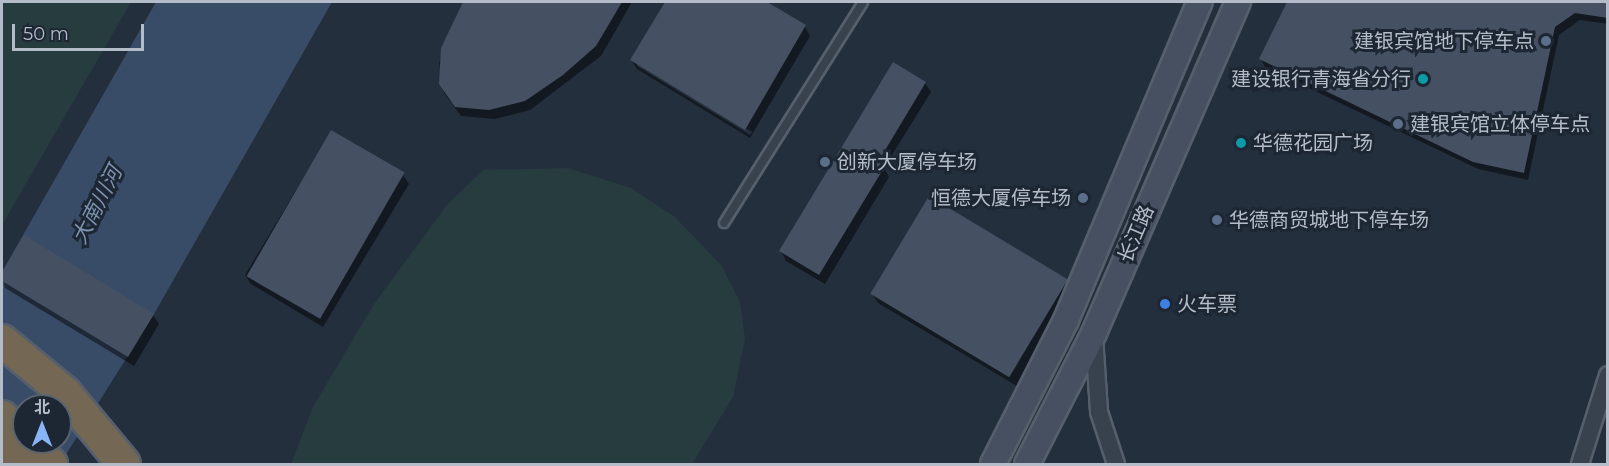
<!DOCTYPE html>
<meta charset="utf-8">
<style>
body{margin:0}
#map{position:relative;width:1609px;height:466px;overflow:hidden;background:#242f3e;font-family:Montserrat,"Noto Sans SC",sans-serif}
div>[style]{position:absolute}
.green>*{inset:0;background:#263c3f}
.water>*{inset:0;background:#394c67}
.shadow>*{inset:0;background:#0007}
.building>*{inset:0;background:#455162;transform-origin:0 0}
.roads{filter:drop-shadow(2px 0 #565f6c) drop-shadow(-2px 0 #565f6c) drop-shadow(0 2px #565f6c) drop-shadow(0 -2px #565f6c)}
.lane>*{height:8px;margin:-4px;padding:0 4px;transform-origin:4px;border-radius:4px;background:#38414e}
.street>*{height:16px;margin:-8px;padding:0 8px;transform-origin:8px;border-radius:8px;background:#38414e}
.secondary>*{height:24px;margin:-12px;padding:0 12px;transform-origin:12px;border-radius:12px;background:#465061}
.highway>*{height:32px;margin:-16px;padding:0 16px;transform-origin:16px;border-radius:16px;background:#746855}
.dots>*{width:16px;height:16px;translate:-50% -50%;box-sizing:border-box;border:3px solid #1d2633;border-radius:50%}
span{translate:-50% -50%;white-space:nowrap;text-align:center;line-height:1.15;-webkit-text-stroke:6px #1d2633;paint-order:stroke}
.poi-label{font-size:20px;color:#b4bcc9}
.right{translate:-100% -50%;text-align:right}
.left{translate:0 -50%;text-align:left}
.street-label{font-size:20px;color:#b4bcc9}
.water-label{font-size:21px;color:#7c92b1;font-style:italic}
.frame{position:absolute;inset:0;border:3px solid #b4bcc9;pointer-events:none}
.north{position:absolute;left:12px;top:394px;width:60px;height:60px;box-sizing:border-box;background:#1d2633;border:2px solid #59626f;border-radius:50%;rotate:0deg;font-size:16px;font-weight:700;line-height:24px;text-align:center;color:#b4bcc9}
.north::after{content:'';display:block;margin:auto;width:21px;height:27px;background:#8ab4f8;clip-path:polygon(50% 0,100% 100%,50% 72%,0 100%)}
.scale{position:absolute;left:12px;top:24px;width:132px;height:27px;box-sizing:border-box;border:3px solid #b4bcc9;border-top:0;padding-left:8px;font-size:18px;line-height:21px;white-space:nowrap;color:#b4bcc9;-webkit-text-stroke:4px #1d2633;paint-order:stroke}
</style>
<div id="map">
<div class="green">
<div style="clip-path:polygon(2px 2px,131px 2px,2px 225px)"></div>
<div style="clip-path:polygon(568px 168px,631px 188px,675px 217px,721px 265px,740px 302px,745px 339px,733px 397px,692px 464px,291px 464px,313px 407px,374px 304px,447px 205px,483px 170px)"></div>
</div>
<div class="water">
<div style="clip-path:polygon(evenodd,156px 2px,332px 2px,154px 314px,60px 464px,2px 464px,2px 272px,156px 2px,24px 406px,60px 406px,60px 442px,24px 442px,24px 406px)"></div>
</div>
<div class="shadow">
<div style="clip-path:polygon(464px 2px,632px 2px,601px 56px,530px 110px,495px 119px,461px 116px,444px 93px,439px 63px)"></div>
<div style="clip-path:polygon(evenodd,667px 2px,764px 2px,805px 27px,810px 36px,750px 138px,637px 69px,631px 60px,667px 2px,637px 62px,752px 132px,750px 135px,637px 66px,637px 62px)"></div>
<div style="clip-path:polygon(1289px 2px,1608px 2px,1608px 24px,1580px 20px,1559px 35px,1528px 180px,1478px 169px,1265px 67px,1261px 59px)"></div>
<div style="clip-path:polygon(925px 83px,931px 92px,884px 168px,889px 177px,825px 284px,786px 261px,781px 251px)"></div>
<div style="clip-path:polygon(331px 132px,403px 175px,409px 184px,323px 327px,251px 284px,245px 275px)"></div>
<div style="clip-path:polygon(24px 237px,153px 315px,159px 324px,134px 366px,5px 288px,2px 275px)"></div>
<div style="clip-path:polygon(1067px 280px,1072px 290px,1017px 386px,878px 303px,872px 294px)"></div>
</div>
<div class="building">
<div style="clip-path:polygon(463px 2px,622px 2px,596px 46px,563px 75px,525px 101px,489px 110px,455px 107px,439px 84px,441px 48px)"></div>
<div style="clip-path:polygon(665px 2px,767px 2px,806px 25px,745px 130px,630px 60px)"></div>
<div style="clip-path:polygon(1287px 2px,1608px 2px,1608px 18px,1575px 13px,1555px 27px,1524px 173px,1473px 162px,1259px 59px)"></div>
<div style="clip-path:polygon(893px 62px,926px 82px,878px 162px,885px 166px,819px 275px,779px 251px)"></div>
<div style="left:331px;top:130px;width:85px;height:169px;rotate:30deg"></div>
<div style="left:929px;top:196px;width:162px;height:114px;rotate:31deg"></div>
<div style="clip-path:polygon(24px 235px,154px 314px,128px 357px,2px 281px,2px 272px)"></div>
</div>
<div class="roads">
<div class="lane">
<div style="left:724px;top:223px;width:261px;rotate:-57.8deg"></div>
</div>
<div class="street">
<div style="left:1094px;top:336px;width:76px;rotate:86.2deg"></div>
<div style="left:1099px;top:412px;width:55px;rotate:71.9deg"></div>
<div style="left:1580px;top:464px;width:93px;rotate:-72.5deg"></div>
</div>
<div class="secondary">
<div style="left:993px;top:464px;width:161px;rotate:-63.1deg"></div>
<div style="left:1066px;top:320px;width:345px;rotate:-67.2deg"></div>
<div style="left:1027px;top:464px;width:147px;rotate:-62.9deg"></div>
<div style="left:1094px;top:333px;width:361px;rotate:-66.5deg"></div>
</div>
<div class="highway">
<div style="left:2px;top:341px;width:82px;rotate:39.5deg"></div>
<div style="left:65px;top:393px;width:92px;rotate:50.3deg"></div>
<div style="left:2px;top:417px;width:31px;rotate:45deg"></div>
<div style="left:27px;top:442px;width:33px;rotate:43deg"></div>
<div style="left:2px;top:454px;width:14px;rotate:45deg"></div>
</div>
</div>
<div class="dots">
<div style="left:1546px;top:41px;background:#5c6f8a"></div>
<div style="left:1423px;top:79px;background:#0f9aa8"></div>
<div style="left:1398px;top:124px;background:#5c6f8a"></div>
<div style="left:1241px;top:143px;background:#0f9aa8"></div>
<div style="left:825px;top:162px;background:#5c6f8a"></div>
<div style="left:1083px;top:198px;background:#5c6f8a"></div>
<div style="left:1217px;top:220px;background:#5c6f8a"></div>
<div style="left:1165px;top:304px;background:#3f7fe0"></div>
</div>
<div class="poi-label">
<span class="right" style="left:1534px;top:41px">建银宾馆地下停车点</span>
<span class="right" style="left:1411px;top:79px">建设银行青海省分行</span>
<span class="left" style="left:1410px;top:124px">建银宾馆立体停车点</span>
<span class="left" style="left:1253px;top:143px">华德花园广场</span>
<span class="left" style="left:837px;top:162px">创新大厦停车场</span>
<span class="right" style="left:1071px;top:198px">恒德大厦停车场</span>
<span class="left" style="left:1229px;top:220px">华德商贸城地下停车场</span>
<span class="left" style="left:1177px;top:304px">火车票</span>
</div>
<div class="street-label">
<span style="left:1136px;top:234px;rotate:-67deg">长江路</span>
</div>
<div class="water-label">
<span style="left:97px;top:205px;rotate:-63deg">大南川河</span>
</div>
<div class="frame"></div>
<div class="north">北</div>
<div class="scale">50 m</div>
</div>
